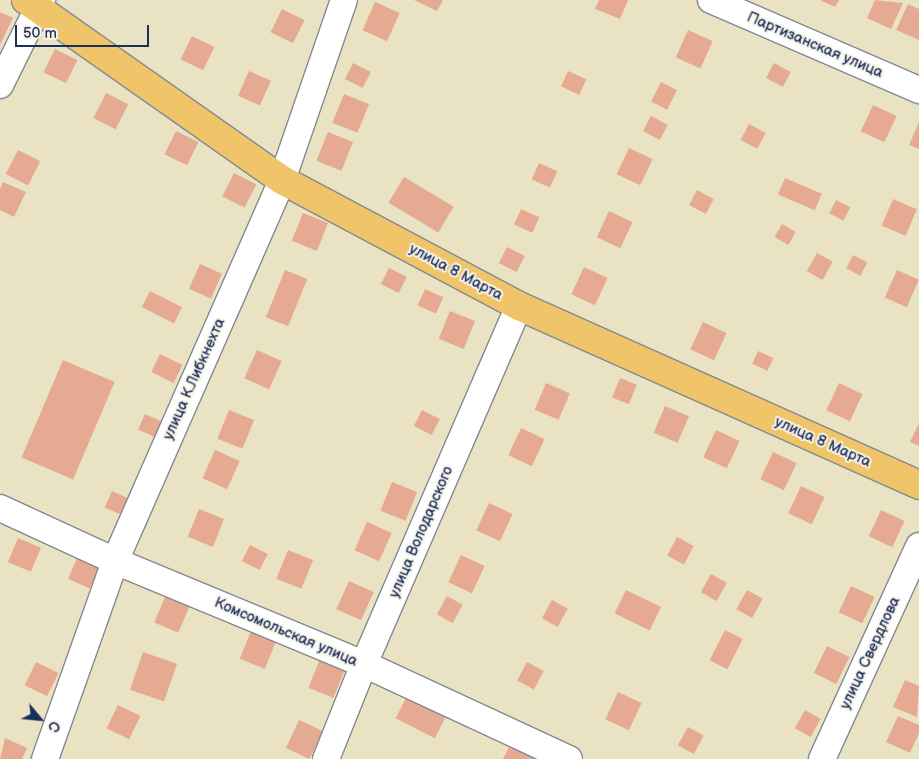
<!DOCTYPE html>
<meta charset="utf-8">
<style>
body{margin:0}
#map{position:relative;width:919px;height:759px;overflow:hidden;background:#e9e3c3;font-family:"Balsamiq Sans",sans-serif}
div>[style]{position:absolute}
.building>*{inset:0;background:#e6aa92;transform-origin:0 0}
.roads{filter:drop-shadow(1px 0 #828990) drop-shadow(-1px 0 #828990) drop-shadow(0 1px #828990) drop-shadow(0 -1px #828990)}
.minor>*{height:26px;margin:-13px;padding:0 13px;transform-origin:13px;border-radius:13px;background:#fff}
.major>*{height:28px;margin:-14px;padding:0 14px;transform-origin:14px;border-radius:14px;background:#f0c469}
span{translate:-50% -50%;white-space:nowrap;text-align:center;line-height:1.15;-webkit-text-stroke:4px #f7f3e8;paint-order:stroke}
.street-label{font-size:15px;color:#1b2f5e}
.north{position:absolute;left:15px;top:694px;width:50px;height:50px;-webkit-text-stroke:4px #f7f3e8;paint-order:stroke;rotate:118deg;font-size:14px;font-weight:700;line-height:20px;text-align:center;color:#1b2f5e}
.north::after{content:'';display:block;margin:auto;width:18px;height:22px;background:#1b2f5e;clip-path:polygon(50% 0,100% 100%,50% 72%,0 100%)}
.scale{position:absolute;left:15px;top:25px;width:134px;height:22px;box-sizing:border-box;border:2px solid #1b2f5e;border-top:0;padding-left:6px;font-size:15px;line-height:18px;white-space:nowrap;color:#1b2f5e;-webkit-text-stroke:4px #f7f3e8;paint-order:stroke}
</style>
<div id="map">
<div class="building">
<div style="clip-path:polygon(414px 0,443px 0,437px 11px)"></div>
<div style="clip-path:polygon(599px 0,628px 0,620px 19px,595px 9px)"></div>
<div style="clip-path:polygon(820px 0,839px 0,835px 7px)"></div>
<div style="clip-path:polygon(875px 0,903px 3px,891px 29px,867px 18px)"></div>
<div style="left:375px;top:2px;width:27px;height:31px;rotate:24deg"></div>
<div style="clip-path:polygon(908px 4px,919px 9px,919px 40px,896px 30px)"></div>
<div style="left:282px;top:9px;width:25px;height:26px;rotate:26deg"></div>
<div style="clip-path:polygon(0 12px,13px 18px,0 45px)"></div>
<div style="left:688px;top:30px;width:27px;height:30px;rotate:24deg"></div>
<div style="left:192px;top:36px;width:25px;height:26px;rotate:26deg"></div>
<div style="left:55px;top:49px;width:25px;height:26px;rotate:26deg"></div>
<div style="left:353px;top:63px;width:20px;height:18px;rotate:27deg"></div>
<div style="left:774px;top:63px;width:19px;height:17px;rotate:28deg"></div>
<div style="left:249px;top:71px;width:24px;height:27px;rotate:24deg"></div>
<div style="left:568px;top:71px;width:20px;height:17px;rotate:24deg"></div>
<div style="left:661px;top:82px;width:18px;height:22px;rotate:27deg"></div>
<div style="left:106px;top:93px;width:25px;height:28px;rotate:27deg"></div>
<div style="left:344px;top:94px;width:27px;height:31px;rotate:22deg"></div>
<div style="left:873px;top:105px;width:26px;height:29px;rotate:25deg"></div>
<div style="left:651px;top:116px;width:19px;height:17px;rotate:28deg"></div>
<div style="clip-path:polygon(919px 122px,919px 149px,909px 145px)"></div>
<div style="left:749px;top:124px;width:19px;height:18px;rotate:28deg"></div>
<div style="left:176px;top:131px;width:25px;height:26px;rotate:26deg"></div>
<div style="left:328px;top:132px;width:27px;height:31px;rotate:22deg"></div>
<div style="left:629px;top:148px;width:26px;height:29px;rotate:25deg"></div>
<div style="left:18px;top:150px;width:25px;height:27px;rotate:27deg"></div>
<div style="left:539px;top:163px;width:20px;height:18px;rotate:24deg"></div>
<div style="left:234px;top:173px;width:25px;height:26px;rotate:27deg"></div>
<div style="left:404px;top:177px;width:58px;height:30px;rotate:31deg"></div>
<div style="left:785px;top:178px;width:40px;height:18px;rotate:23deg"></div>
<div style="clip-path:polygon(3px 182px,26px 192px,14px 217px,0 210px,0 189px)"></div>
<div style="left:697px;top:190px;width:19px;height:17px;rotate:28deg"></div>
<div style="left:893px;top:199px;width:26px;height:29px;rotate:23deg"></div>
<div style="left:836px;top:200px;width:16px;height:15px;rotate:27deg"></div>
<div style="left:521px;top:209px;width:20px;height:17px;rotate:24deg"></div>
<div style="left:609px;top:211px;width:26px;height:29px;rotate:25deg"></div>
<div style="left:303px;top:213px;width:27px;height:30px;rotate:22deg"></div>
<div style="left:782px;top:224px;width:16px;height:15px;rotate:30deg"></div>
<div style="left:507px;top:247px;width:20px;height:18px;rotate:27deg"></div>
<div style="left:817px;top:253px;width:18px;height:21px;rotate:29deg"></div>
<div style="left:853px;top:255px;width:16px;height:15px;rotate:27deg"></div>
<div style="left:200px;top:264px;width:24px;height:27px;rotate:24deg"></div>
<div style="left:584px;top:267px;width:26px;height:30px;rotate:25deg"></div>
<div style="left:389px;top:268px;width:20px;height:18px;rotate:27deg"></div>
<div style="left:285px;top:270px;width:24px;height:51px;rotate:22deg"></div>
<div style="left:897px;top:270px;width:24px;height:30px;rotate:24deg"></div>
<div style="left:425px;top:289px;width:20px;height:18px;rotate:24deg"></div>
<div style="left:150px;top:291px;width:36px;height:18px;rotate:27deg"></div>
<div style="left:450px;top:311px;width:27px;height:30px;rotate:22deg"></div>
<div style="left:703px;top:322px;width:26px;height:30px;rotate:25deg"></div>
<div style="left:257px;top:350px;width:27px;height:31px;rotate:24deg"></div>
<div style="left:758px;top:351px;width:17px;height:14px;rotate:25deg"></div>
<div style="left:160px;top:354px;width:25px;height:20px;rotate:26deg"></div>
<div style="left:63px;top:360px;width:56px;height:106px;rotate:23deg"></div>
<div style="left:620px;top:378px;width:18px;height:21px;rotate:22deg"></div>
<div style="left:546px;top:383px;width:26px;height:29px;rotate:23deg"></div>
<div style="left:839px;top:383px;width:26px;height:30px;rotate:25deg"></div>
<div style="left:665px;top:406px;width:26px;height:29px;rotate:23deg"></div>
<div style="left:229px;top:410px;width:27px;height:31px;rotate:22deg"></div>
<div style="left:422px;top:410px;width:20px;height:18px;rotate:27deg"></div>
<div style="left:145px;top:414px;width:20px;height:17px;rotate:24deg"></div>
<div style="clip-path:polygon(919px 423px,919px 446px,910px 442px)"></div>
<div style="left:521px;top:428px;width:26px;height:30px;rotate:25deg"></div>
<div style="left:716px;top:430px;width:26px;height:30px;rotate:25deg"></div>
<div style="left:215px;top:450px;width:27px;height:31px;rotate:24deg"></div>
<div style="left:773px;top:452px;width:26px;height:30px;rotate:25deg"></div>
<div style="left:392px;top:482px;width:27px;height:31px;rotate:22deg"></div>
<div style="left:801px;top:486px;width:26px;height:30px;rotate:25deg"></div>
<div style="left:112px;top:491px;width:20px;height:18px;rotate:24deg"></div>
<div style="left:489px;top:503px;width:26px;height:30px;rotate:25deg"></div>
<div style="left:199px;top:509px;width:27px;height:30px;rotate:22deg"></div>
<div style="left:881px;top:510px;width:26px;height:29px;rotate:25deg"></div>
<div style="left:367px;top:522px;width:27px;height:31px;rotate:24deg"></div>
<div style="left:677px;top:537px;width:19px;height:21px;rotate:28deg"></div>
<div style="left:18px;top:538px;width:25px;height:26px;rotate:23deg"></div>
<div style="left:250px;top:545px;width:20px;height:18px;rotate:27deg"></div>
<div style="left:288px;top:550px;width:27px;height:31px;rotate:22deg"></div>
<div style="left:79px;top:554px;width:24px;height:27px;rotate:24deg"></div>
<div style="left:461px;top:555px;width:26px;height:30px;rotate:25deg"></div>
<div style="left:711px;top:574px;width:18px;height:21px;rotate:29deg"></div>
<div style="left:349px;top:581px;width:27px;height:31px;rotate:24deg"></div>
<div style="left:851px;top:586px;width:26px;height:29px;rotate:25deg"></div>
<div style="left:626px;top:590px;width:39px;height:26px;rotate:26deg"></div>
<div style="left:747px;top:590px;width:18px;height:22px;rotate:29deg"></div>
<div style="left:166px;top:595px;width:26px;height:30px;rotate:23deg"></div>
<div style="left:447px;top:596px;width:18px;height:21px;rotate:29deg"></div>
<div style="left:552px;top:600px;width:18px;height:21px;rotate:29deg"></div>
<div style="left:725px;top:630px;width:20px;height:34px;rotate:27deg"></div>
<div style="left:251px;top:631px;width:27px;height:30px;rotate:22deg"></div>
<div style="left:827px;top:646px;width:25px;height:30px;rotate:26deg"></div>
<div style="left:143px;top:652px;width:36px;height:40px;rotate:19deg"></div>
<div style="left:320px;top:659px;width:27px;height:31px;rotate:22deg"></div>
<div style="left:36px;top:662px;width:25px;height:26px;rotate:26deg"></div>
<div style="left:527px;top:662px;width:19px;height:21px;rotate:28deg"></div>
<div style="clip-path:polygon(905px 680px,919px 686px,917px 717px,893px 707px)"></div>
<div style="left:618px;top:692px;width:26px;height:30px;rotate:25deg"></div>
<div style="left:407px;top:696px;width:44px;height:25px;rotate:27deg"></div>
<div style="left:118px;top:705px;width:25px;height:26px;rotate:26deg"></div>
<div style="left:805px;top:710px;width:18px;height:21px;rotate:29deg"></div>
<div style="clip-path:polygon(898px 716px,919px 725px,919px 733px,910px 753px,886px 742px)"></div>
<div style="left:299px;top:720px;width:26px;height:31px;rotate:25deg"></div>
<div style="left:688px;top:727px;width:18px;height:21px;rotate:29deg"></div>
<div style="clip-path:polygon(5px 738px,27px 748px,22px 759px,0 759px)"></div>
<div style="clip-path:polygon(512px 741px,536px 753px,534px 759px,503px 759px)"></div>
</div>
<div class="roads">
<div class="minor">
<div style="left:711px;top:0;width:227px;rotate:23.4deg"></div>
<div style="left:0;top:85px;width:95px;rotate:-63.7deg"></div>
<div style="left:0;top:508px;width:127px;rotate:24.7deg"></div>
<div style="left:115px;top:561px;width:269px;rotate:22.5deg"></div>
<div style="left:364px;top:664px;width:226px;rotate:24.9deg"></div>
<div style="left:45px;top:759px;width:210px;rotate:-70.5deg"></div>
<div style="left:115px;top:561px;width:416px;rotate:-66.3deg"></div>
<div style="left:282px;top:180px;width:190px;rotate:-71deg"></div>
<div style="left:326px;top:759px;width:102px;rotate:-68.2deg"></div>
<div style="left:364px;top:664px;width:390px;rotate:-66.6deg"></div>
<div style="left:822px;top:759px;width:234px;rotate:-65.5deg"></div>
</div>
<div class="major">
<div style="left:26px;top:0;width:313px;rotate:35.1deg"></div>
<div style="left:282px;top:180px;width:268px;rotate:28deg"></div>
<div style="left:519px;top:306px;width:438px;rotate:24.1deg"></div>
</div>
</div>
<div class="street-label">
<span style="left:815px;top:45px;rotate:23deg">Партизанская улица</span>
<span style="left:456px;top:272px;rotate:28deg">улица 8 Марта</span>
<span style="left:194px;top:379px;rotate:-66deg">улица К.Либкнехта</span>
<span style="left:823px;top:442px;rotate:24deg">улица 8 Марта</span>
<span style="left:421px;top:532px;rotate:-67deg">улица Володарского</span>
<span style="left:286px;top:632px;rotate:23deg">Комсомольская улица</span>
<span style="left:870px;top:653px;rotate:-65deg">улица Свердлова</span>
</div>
<div class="north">С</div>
<div class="scale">50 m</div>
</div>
